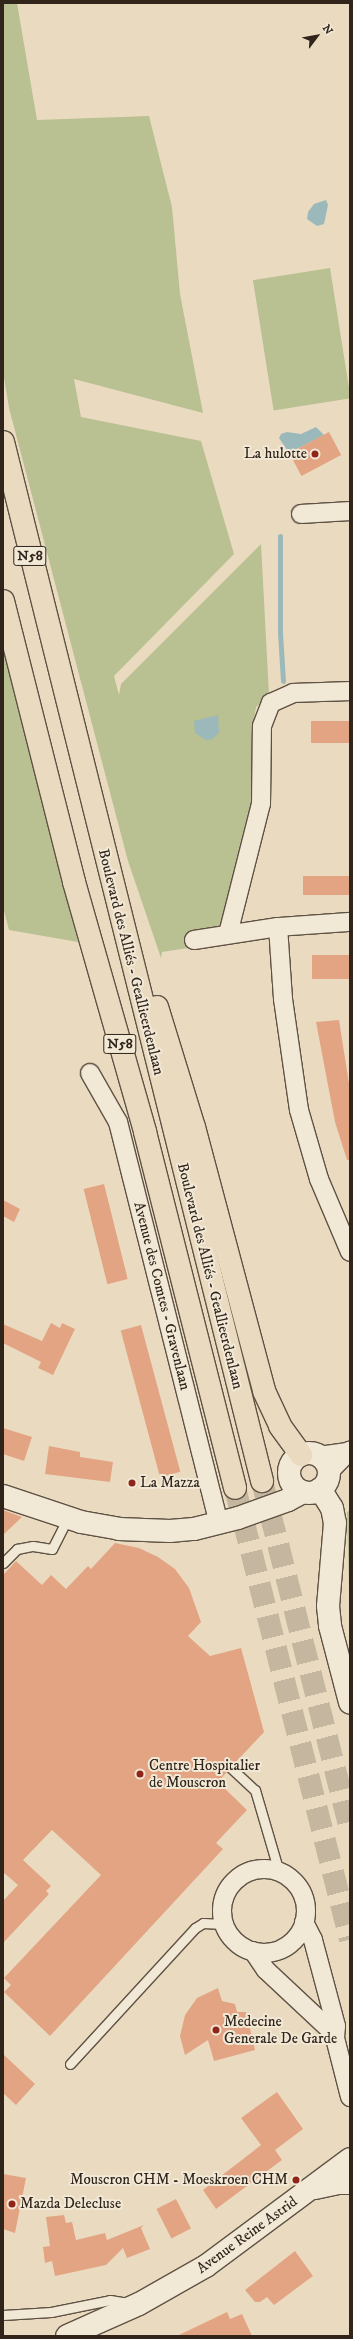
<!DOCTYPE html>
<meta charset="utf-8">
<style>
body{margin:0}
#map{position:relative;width:353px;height:2339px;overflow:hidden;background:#eadbc0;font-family:"IM FELL DW Pica",serif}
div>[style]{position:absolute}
.green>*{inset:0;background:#b9c091;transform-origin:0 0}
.water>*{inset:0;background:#9bb9bb}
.stream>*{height:5px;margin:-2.5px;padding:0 2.5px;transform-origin:2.5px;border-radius:2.5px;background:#9bb9bb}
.building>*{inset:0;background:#e3a484;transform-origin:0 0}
.highway-tunnel>*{height:22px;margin-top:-11px;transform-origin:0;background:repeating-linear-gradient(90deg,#c5b69f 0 22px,transparent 0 33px)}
.roads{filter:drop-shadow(1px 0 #5f5244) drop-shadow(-1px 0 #5f5244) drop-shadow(0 1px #5f5244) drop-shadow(0 -1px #5f5244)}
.lane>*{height:9px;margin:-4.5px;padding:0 4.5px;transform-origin:4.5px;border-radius:4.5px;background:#f1e8d6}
.street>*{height:18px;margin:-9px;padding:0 9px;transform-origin:9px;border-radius:9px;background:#f1e8d6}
.street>.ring{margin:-9px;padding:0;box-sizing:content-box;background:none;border:18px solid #f1e8d6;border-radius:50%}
.secondary>*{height:22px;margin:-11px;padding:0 11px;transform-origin:11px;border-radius:11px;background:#f1e8d6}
.secondary>.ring{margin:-11px;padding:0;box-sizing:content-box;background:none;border:22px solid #f1e8d6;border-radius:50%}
.highway>*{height:22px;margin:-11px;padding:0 11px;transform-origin:11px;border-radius:11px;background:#eadbc0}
.dots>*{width:11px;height:11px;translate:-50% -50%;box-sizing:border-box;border:2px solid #f1e8d6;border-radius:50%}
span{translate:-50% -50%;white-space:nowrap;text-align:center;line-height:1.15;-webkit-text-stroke:4px #f1e8d6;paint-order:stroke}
.shield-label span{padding:1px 3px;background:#f1e8d6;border:1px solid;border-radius:3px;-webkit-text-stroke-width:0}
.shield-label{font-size:14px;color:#31241b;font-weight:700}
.poi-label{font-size:15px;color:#31241b}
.right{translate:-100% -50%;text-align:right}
.left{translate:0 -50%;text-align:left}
.street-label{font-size:15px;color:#31241b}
.frame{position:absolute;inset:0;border:4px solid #31241b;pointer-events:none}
.north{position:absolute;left:297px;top:16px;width:40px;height:40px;-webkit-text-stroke:3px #f1e8d6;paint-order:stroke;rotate:58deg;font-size:11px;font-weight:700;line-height:16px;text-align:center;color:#31241b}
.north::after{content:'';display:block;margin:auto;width:14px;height:18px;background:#31241b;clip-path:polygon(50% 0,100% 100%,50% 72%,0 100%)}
</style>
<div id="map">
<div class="green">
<div style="clip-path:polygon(3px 3px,17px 3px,37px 120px,149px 116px,172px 207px,180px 294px,203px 413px,74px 379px,81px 417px,201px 441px,234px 554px,114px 676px,119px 695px,121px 684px,261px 544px,269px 695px,256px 707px,252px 732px,252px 805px,219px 929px,187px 934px,188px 948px,162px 952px,161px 958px,128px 861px,9px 408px,3px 371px)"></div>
<div style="left:330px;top:268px;width:132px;height:78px;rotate:81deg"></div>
<div style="clip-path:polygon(3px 649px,78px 942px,9px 930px,3px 907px)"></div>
<div style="clip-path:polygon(350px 1510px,350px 1630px,347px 1512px)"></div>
</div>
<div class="water">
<div style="clip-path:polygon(326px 200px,328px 205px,324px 224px,317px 226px,307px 219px,308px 212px,314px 204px)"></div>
<div style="clip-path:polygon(316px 427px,324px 435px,289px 453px,279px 438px,281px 434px,287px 432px,301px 434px)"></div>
<div style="clip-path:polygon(218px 715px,219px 732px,213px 739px,206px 740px,195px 733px,194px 721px)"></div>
</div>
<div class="stream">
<div style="left:280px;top:536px;width:97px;rotate:90deg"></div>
<div style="left:280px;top:633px;width:48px;rotate:86.4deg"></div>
</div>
<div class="building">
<div style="left:329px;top:432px;width:26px;height:45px;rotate:62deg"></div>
<div style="left:350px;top:721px;width:22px;height:39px;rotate:90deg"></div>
<div style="left:350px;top:876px;width:19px;height:47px;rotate:90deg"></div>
<div style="left:312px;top:955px;width:38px;height:24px"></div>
<div style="clip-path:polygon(339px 1020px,350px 1090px,350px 1160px,347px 1160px,335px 1122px,316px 1022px)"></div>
<div style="left:104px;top:1184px;width:98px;height:21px;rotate:76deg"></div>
<div style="clip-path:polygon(3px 1200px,20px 1209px,14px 1222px,3px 1216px)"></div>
<div style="clip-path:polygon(51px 1323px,60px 1328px,62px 1323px,75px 1329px,53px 1375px,38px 1368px,41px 1362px,3px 1343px,3px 1324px,42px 1341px)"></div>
<div style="left:141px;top:1325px;width:152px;height:21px;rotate:75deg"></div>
<div style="clip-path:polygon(3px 1428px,32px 1437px,24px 1461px,3px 1454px)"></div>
<div style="clip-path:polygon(49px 1446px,80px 1452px,80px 1457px,113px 1462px,110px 1482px,45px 1474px)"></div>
<div style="clip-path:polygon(3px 1510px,22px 1517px,3px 1535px)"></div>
<div style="clip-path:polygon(115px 1543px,139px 1548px,158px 1557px,175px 1569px,189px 1588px,201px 1622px,188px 1636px,210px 1656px,241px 1648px,264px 1732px,235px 1763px,227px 1764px,227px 1772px,218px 1782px,247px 1810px,216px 1843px,223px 1849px,50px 2036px,4px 1992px,11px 1985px,4px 1978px,101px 1875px,52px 1830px,23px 1860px,51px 1886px,46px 1891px,49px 1894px,3px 1943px,3px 1901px,18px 1885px,3px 1872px,3px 1575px,16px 1561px,42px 1585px,51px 1575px,66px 1589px,88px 1566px,91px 1569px)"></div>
<div style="clip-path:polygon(218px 1988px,222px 2001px,235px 2004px,237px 2012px,246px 2012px,255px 2050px,214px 2061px,208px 2040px,185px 2055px,180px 2036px,185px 2015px,197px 1998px)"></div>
<div style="clip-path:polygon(3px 2054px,35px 2084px,16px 2105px,3px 2093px)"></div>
<div style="clip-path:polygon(277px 2092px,303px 2129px,275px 2150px,282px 2160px,216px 2209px,203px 2190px,261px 2145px,241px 2118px)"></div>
<div style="clip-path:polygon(3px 2174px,26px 2178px,15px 2233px,3px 2229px)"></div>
<div style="left:176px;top:2199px;width:33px;height:22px;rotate:63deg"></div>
<div style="clip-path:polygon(64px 2215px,66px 2223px,72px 2222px,76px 2240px,105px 2233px,107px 2240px,144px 2225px,141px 2228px,150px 2249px,127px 2258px,123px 2248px,106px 2265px,55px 2276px,52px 2261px,45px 2263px,43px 2247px,50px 2246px,46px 2217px)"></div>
<div style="clip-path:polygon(295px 2251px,313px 2276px,274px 2305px,267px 2297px,260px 2302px,255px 2302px,245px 2290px)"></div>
<div style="clip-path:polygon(227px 2312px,230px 2319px,242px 2314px,252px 2336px,177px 2336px)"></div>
</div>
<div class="highway-tunnel">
<div style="left:262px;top:1481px;width:358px;rotate:75.8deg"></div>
<div style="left:235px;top:1488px;width:466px;rotate:75.7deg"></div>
</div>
<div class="roads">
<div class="lane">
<div style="left:3px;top:1563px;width:20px;rotate:-45deg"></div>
<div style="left:17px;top:1549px;width:16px;rotate:-11deg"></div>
<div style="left:33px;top:1546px;width:19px;rotate:9deg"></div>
<div style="left:52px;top:1549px;width:35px;rotate:-63deg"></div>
<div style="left:231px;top:1768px;width:33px;rotate:43deg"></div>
<div style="left:255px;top:1790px;width:85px;rotate:73.7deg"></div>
<div style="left:70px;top:2064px;width:185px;rotate:-47.4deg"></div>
<div style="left:195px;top:1928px;width:9px;rotate:-32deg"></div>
<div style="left:203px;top:1923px;width:20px;rotate:3deg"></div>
<div style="left:3px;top:2315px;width:48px;rotate:-3.6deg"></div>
<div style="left:51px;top:2312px;width:60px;rotate:-11.5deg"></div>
<div style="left:110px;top:2300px;width:20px;rotate:9deg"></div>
</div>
<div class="street">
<div style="left:301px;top:514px;width:49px;rotate:-3.5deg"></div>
<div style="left:278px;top:927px;width:72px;rotate:86deg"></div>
<div style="left:283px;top:999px;width:112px;rotate:81.8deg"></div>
<div style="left:299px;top:1110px;width:72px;rotate:73.8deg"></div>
<div style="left:319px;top:1179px;width:79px;rotate:67deg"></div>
<div style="left:228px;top:934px;width:134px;rotate:-75.8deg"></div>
<div style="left:261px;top:804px;width:78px;rotate:-89.3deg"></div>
<div style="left:262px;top:726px;width:25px;rotate:-69deg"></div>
<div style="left:271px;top:703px;width:24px;rotate:-24deg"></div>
<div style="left:293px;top:693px;width:57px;rotate:-2deg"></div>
<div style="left:194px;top:940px;width:85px;rotate:-8.8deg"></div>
<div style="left:278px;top:927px;width:72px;rotate:-4deg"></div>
<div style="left:90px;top:1073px;width:56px;rotate:60.3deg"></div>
<div style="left:118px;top:1122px;width:414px;rotate:75.9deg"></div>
<div style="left:319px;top:1456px;width:27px;rotate:-8deg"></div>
<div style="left:329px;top:1472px;width:30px;rotate:-46deg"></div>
<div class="ring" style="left:222px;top:1869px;width:66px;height:66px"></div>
<div style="left:304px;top:1922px;width:20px;rotate:63deg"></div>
<div style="left:313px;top:1940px;width:89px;rotate:75deg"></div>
<div style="left:336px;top:2026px;width:12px;rotate:95deg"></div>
<div style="left:253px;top:1951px;width:23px;rotate:56deg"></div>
<div style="left:266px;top:1970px;width:86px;rotate:43.1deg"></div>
<div style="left:329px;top:2029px;width:11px;rotate:56deg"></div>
<div style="left:335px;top:2038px;width:61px;rotate:75.7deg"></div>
</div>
<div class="secondary">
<div class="ring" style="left:289px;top:1453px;width:18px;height:18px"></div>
<div style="left:320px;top:1489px;width:22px;rotate:58deg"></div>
<div style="left:332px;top:1508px;width:15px;rotate:79deg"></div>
<div style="left:335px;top:1523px;width:83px;rotate:94.8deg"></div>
<div style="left:328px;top:1606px;width:20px;rotate:84deg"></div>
<div style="left:330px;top:1626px;width:79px;rotate:75.3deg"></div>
<div style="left:3px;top:1496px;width:82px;rotate:18.4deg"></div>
<div style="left:81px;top:1522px;width:39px;rotate:10deg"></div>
<div style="left:119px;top:1529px;width:51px;rotate:2.2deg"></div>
<div style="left:170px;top:1531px;width:24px;rotate:-5deg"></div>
<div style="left:194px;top:1529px;width:45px;rotate:-14deg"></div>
<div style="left:238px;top:1518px;width:53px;rotate:-19.8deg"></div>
<div style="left:288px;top:1500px;width:17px;rotate:-28deg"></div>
<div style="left:315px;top:2188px;width:24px;rotate:-12deg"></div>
<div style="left:338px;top:2183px;width:12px"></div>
<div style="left:67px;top:2336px;width:79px;rotate:-24deg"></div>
<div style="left:139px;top:2304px;width:77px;rotate:-29.6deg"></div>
<div style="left:206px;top:2266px;width:179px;rotate:-36.6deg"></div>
</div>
<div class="highway">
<div style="left:3px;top:442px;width:1071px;rotate:76deg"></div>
<div style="left:3px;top:601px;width:290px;rotate:75.8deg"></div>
<div style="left:74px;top:882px;width:260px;rotate:74.1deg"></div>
<div style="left:145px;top:1132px;width:367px;rotate:75.8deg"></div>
<div style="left:157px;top:1007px;width:126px;rotate:72.9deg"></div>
<div style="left:194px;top:1127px;width:273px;rotate:75.1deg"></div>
<div style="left:264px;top:1391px;width:38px;rotate:65deg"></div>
<div style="left:280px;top:1426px;width:36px;rotate:54deg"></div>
</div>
</div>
<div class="dots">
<div style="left:315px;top:454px;background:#8f2418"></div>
<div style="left:132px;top:1483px;background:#8f2418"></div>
<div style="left:140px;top:1774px;background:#8f2418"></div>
<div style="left:216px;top:2030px;background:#8f2418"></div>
<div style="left:296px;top:2180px;background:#8f2418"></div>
<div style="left:12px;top:2204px;background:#8f2418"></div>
</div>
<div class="shield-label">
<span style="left:30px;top:556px">N58</span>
<span style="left:120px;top:1044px">N58</span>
</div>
<div class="poi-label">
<span class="right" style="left:307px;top:454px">La hulotte</span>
<span class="left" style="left:140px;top:1483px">La Mazza</span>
<span class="left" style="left:149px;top:1774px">Centre Hospitalier<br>de Mouscron</span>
<span class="left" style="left:224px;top:2030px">Medecine<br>Generale De Garde</span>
<span class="right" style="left:288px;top:2180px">Mouscron CHM - Moeskroen CHM</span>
<span class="left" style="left:20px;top:2204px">Mazda Delecluse</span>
</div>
<div class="street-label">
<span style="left:131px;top:962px;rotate:76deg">Boulevard des Alliés - Geallieerdenlaan</span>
<span style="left:210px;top:1276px;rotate:76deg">Boulevard des Alliés - Geallieerdenlaan</span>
<span style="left:162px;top:1296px;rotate:76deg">Avenue des Comtes - Gravenlaan</span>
<span style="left:247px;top:2235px;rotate:-36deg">Avenue Reine Astrid</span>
</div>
<div class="frame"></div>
<div class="north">N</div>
</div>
